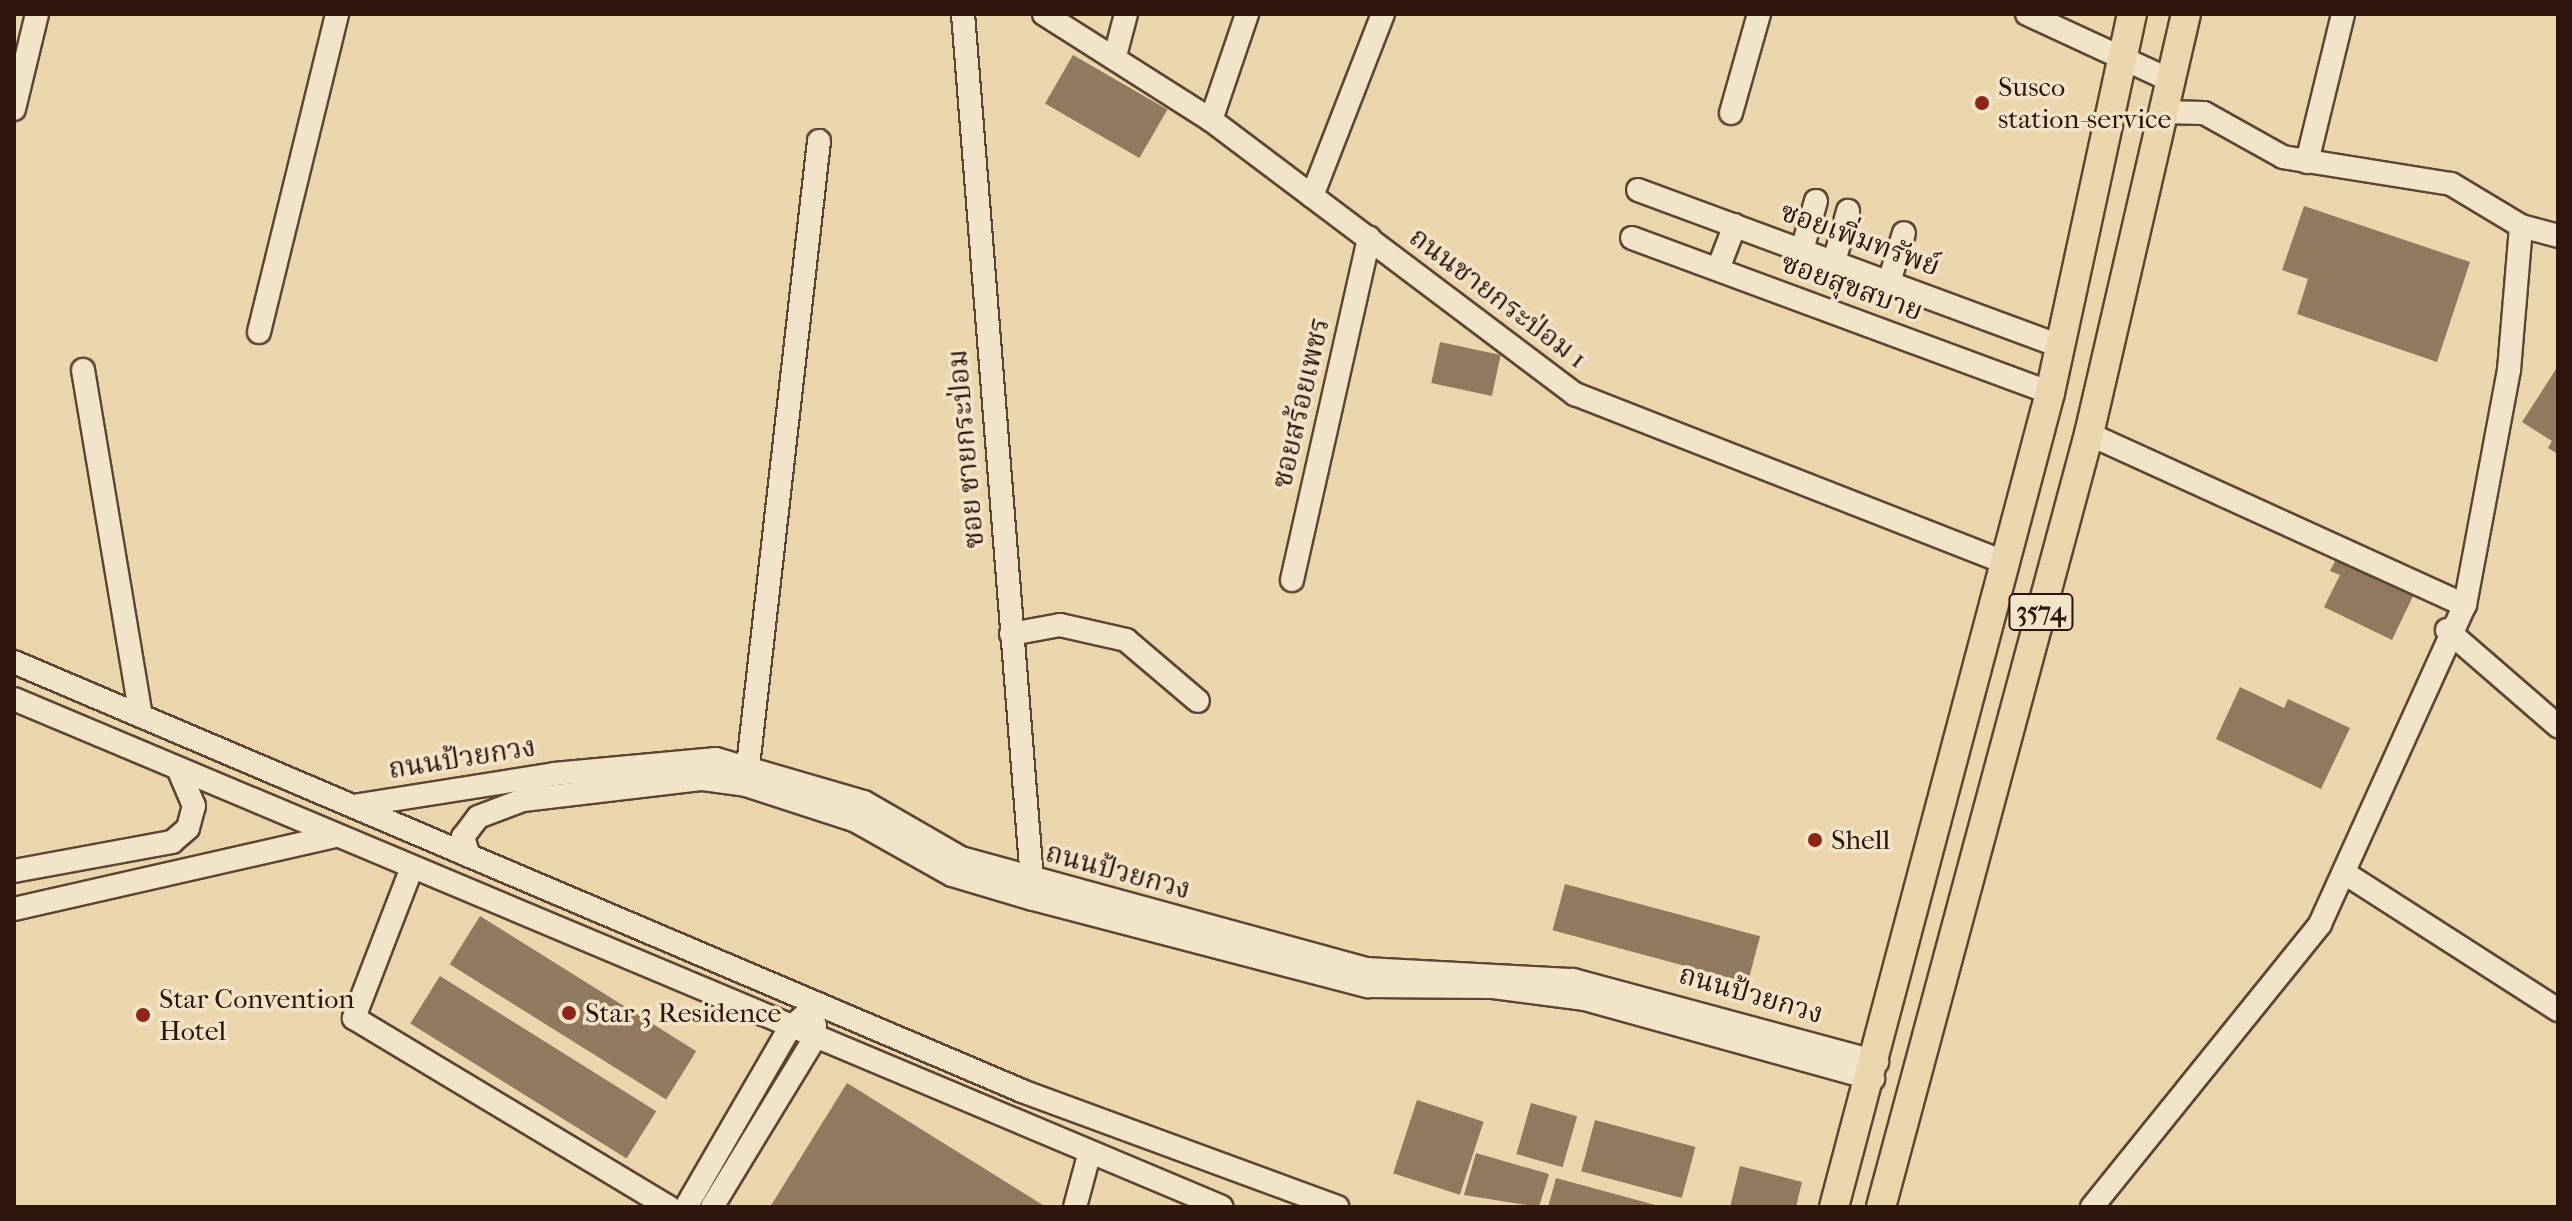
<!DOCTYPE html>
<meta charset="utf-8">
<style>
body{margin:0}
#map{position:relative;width:2572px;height:1221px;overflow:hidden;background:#ebd5ac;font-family:"IM FELL French Canon","Noto Serif Thai",serif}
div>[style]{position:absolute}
.building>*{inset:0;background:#90795f;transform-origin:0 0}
.roads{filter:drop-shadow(2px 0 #5c4534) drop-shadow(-2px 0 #5c4534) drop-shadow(0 2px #5c4534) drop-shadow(0 -2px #5c4534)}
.minor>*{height:22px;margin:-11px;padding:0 11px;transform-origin:11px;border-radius:11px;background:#f2e4c9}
.major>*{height:28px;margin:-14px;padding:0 14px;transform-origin:14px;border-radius:14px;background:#ebd5ac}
.dots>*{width:22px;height:22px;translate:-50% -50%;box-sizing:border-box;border:4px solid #f2e4c9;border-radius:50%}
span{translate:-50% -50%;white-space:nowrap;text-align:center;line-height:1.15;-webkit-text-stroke:7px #f2e4c9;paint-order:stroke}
.shield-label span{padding:2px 6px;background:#f2e4c9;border:2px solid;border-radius:6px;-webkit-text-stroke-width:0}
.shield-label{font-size:26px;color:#2d150c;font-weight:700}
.poi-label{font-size:28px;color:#2d150c}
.left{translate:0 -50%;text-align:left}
.street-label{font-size:28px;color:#2d150c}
.frame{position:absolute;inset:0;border:16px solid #2d150c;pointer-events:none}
</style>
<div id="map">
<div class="building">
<div style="left:1073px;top:55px;width:109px;height:56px;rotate:30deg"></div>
<div style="clip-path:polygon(2304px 206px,2470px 262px,2437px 362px,2297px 314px,2308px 279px,2282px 270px)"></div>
<div style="left:1440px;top:342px;width:62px;height:42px;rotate:12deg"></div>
<div style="clip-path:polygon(2558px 366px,2558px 454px,2548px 448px,2552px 441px,2522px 422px)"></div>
<div style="clip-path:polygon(2337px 557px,2414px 594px,2392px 640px,2324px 607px,2340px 575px,2330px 571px)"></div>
<div style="clip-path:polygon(2240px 687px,2284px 708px,2288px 699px,2350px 728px,2321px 789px,2216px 739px)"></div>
<div style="left:1565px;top:884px;width:202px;height:48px;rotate:15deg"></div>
<div style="left:480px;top:916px;width:255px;height:57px;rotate:32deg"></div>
<div style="left:440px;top:976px;width:255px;height:56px;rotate:32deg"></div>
<div style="clip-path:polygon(847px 1083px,1046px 1207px,770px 1207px)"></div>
<div style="left:1417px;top:1100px;width:70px;height:77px;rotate:18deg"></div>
<div style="left:1531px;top:1103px;width:48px;height:53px;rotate:16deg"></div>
<div style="left:1595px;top:1120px;width:104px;height:53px;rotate:15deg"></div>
<div style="clip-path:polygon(1476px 1153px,1549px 1174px,1539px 1207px,1464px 1195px)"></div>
<div style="clip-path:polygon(1740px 1166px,1802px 1182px,1796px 1207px,1730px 1207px)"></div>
<div style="clip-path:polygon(1556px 1178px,1659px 1206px,1659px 1207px,1548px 1207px)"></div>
</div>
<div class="roads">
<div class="minor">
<div style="left:963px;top:14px;width:868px;rotate:85.44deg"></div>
<div style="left:1044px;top:14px;width:198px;rotate:32.4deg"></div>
<div style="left:1211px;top:120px;width:456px;rotate:37deg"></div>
<div style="left:1575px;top:394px;width:464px;rotate:21.4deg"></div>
<div style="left:2027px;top:14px;width:157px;rotate:24.8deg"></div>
<div style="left:1115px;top:56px;width:43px;rotate:-75.3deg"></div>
<div style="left:14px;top:109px;width:98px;rotate:-76.4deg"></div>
<div style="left:1731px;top:113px;width:103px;rotate:-74.2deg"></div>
<div style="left:1211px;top:120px;width:112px;rotate:-71.2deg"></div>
<div style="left:2307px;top:162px;width:152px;rotate:-76.3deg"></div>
<div style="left:1638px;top:190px;width:450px;rotate:20.3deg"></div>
<div style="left:1312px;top:196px;width:195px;rotate:-68.7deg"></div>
<div style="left:2521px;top:226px;width:38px;rotate:15deg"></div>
<div style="left:1632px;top:238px;width:446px;rotate:20.3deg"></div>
<div style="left:1802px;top:250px;width:51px;rotate:-74.1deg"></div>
<div style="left:1834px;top:262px;width:53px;rotate:-74.6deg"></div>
<div style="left:1718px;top:269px;width:47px;rotate:-68.9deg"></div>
<div style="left:1889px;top:282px;width:51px;rotate:-73deg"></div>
<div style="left:259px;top:332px;width:327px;rotate:-76.2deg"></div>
<div style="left:83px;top:370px;width:350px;rotate:80.5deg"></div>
<div style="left:2089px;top:434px;width:413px;rotate:24.5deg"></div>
<div style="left:1292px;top:580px;width:351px;rotate:-77.3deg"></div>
<div style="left:2447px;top:630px;width:147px;rotate:40.9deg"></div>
<div style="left:1011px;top:634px;width:50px;rotate:-10.4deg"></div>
<div style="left:1060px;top:625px;width:68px;rotate:12.8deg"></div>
<div style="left:1126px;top:640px;width:94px;rotate:40.3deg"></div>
<div style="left:14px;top:662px;width:1095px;rotate:23.05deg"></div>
<div style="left:1022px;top:1091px;width:336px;rotate:20.2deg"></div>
<div style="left:14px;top:699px;width:1310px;rotate:22.81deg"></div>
<div style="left:748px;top:766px;width:629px;rotate:-83.52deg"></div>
<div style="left:353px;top:806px;width:204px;rotate:-9deg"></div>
<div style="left:554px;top:774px;width:163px;rotate:-5.3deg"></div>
<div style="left:716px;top:759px;width:154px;rotate:16.2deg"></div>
<div style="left:864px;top:802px;width:112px;rotate:30deg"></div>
<div style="left:961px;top:858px;width:421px;rotate:15.3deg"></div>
<div style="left:1367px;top:969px;width:206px;rotate:3.1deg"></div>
<div style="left:1573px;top:980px;width:315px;rotate:15.1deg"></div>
<div style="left:469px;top:856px;width:20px;rotate:-108deg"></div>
<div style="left:463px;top:837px;width:25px;rotate:-53deg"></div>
<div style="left:478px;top:817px;width:48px;rotate:-20.7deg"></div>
<div style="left:523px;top:800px;width:181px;rotate:-6.7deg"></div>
<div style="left:703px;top:779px;width:43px;rotate:7.9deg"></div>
<div style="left:746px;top:785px;width:114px;rotate:18deg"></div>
<div style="left:854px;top:820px;width:112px;rotate:29.3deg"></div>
<div style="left:952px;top:875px;width:84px;rotate:16.5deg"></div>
<div style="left:1033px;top:899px;width:346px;rotate:14.6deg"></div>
<div style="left:1368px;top:986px;width:125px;rotate:0.5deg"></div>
<div style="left:1493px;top:987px;width:93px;rotate:7.4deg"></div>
<div style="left:1585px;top:999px;width:299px;rotate:15.5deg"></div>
<div style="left:411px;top:870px;width:159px;rotate:111.1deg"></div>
<div style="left:354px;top:1018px;width:367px;rotate:31deg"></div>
<div style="left:14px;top:871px;width:161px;rotate:-10.4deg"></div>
<div style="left:172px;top:842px;width:21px;rotate:-41deg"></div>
<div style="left:188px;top:828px;width:23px;rotate:-75deg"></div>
<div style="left:194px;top:806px;width:39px;rotate:-113deg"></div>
<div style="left:2346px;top:874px;width:252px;rotate:32.7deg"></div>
<div style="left:14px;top:909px;width:326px;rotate:-12.8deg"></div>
<div style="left:686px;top:1207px;width:206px;rotate:-59.9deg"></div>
<div style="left:789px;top:1029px;width:38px;rotate:-41deg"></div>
<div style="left:712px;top:1207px;width:197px;rotate:-58.7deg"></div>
<div style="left:814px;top:1039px;width:14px;rotate:-86deg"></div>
<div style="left:1075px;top:1207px;width:54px;rotate:-74.9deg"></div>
<div style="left:2092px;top:1207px;width:363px;rotate:-51.1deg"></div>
<div style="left:2320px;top:924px;width:350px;rotate:-65.6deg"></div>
<div style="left:2465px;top:605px;width:239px;rotate:-79.4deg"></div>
<div style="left:2509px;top:370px;width:144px;rotate:-85.2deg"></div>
<div style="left:2521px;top:226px;width:82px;rotate:-149deg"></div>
<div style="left:2451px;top:184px;width:170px;rotate:-170.9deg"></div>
<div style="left:2283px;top:157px;width:90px;rotate:-150.9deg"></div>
<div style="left:2204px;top:113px;width:41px;rotate:-178.6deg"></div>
</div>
<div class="major">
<div style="left:1834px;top:1207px;width:842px;rotate:-75.14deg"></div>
<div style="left:2050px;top:393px;width:388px;rotate:-77.8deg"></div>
<div style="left:1881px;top:1207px;width:800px;rotate:-74.94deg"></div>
<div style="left:2089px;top:434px;width:431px;rotate:-77deg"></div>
</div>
</div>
<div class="dots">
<div style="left:1982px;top:103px;background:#8f2418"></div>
<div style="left:1815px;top:840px;background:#8f2418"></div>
<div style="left:569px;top:1013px;background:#8f2418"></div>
<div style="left:143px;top:1015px;background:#8f2418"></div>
</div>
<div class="shield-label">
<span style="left:2041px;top:612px">3574</span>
</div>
<div class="poi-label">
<span class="left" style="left:1998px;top:103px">Susco<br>station-service</span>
<span class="left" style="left:1831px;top:840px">Shell</span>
<span class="left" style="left:159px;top:1015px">Star Convention<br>Hotel</span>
<span class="left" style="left:585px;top:1013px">Star 3 Residence</span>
</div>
<div class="street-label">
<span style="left:1860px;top:239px;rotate:20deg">ซอยเพิ่มทรัพย์</span>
<span style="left:1852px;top:287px;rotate:20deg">ซอยสุขสบาย</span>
<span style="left:1498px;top:298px;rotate:37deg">ถนนชายกระป่อม 1</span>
<span style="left:1301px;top:403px;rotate:-77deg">ซอยสร้อยเพชร</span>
<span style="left:966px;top:449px;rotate:-95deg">ซอย ชายกระป่อม</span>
<span style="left:462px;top:758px;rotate:-9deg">ถนนป้วยกวง</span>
<span style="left:1118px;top:871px;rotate:15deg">ถนนป้วยกวง</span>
<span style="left:1751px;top:994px;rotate:16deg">ถนนป้วยกวง</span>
</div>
<div class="frame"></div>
</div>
